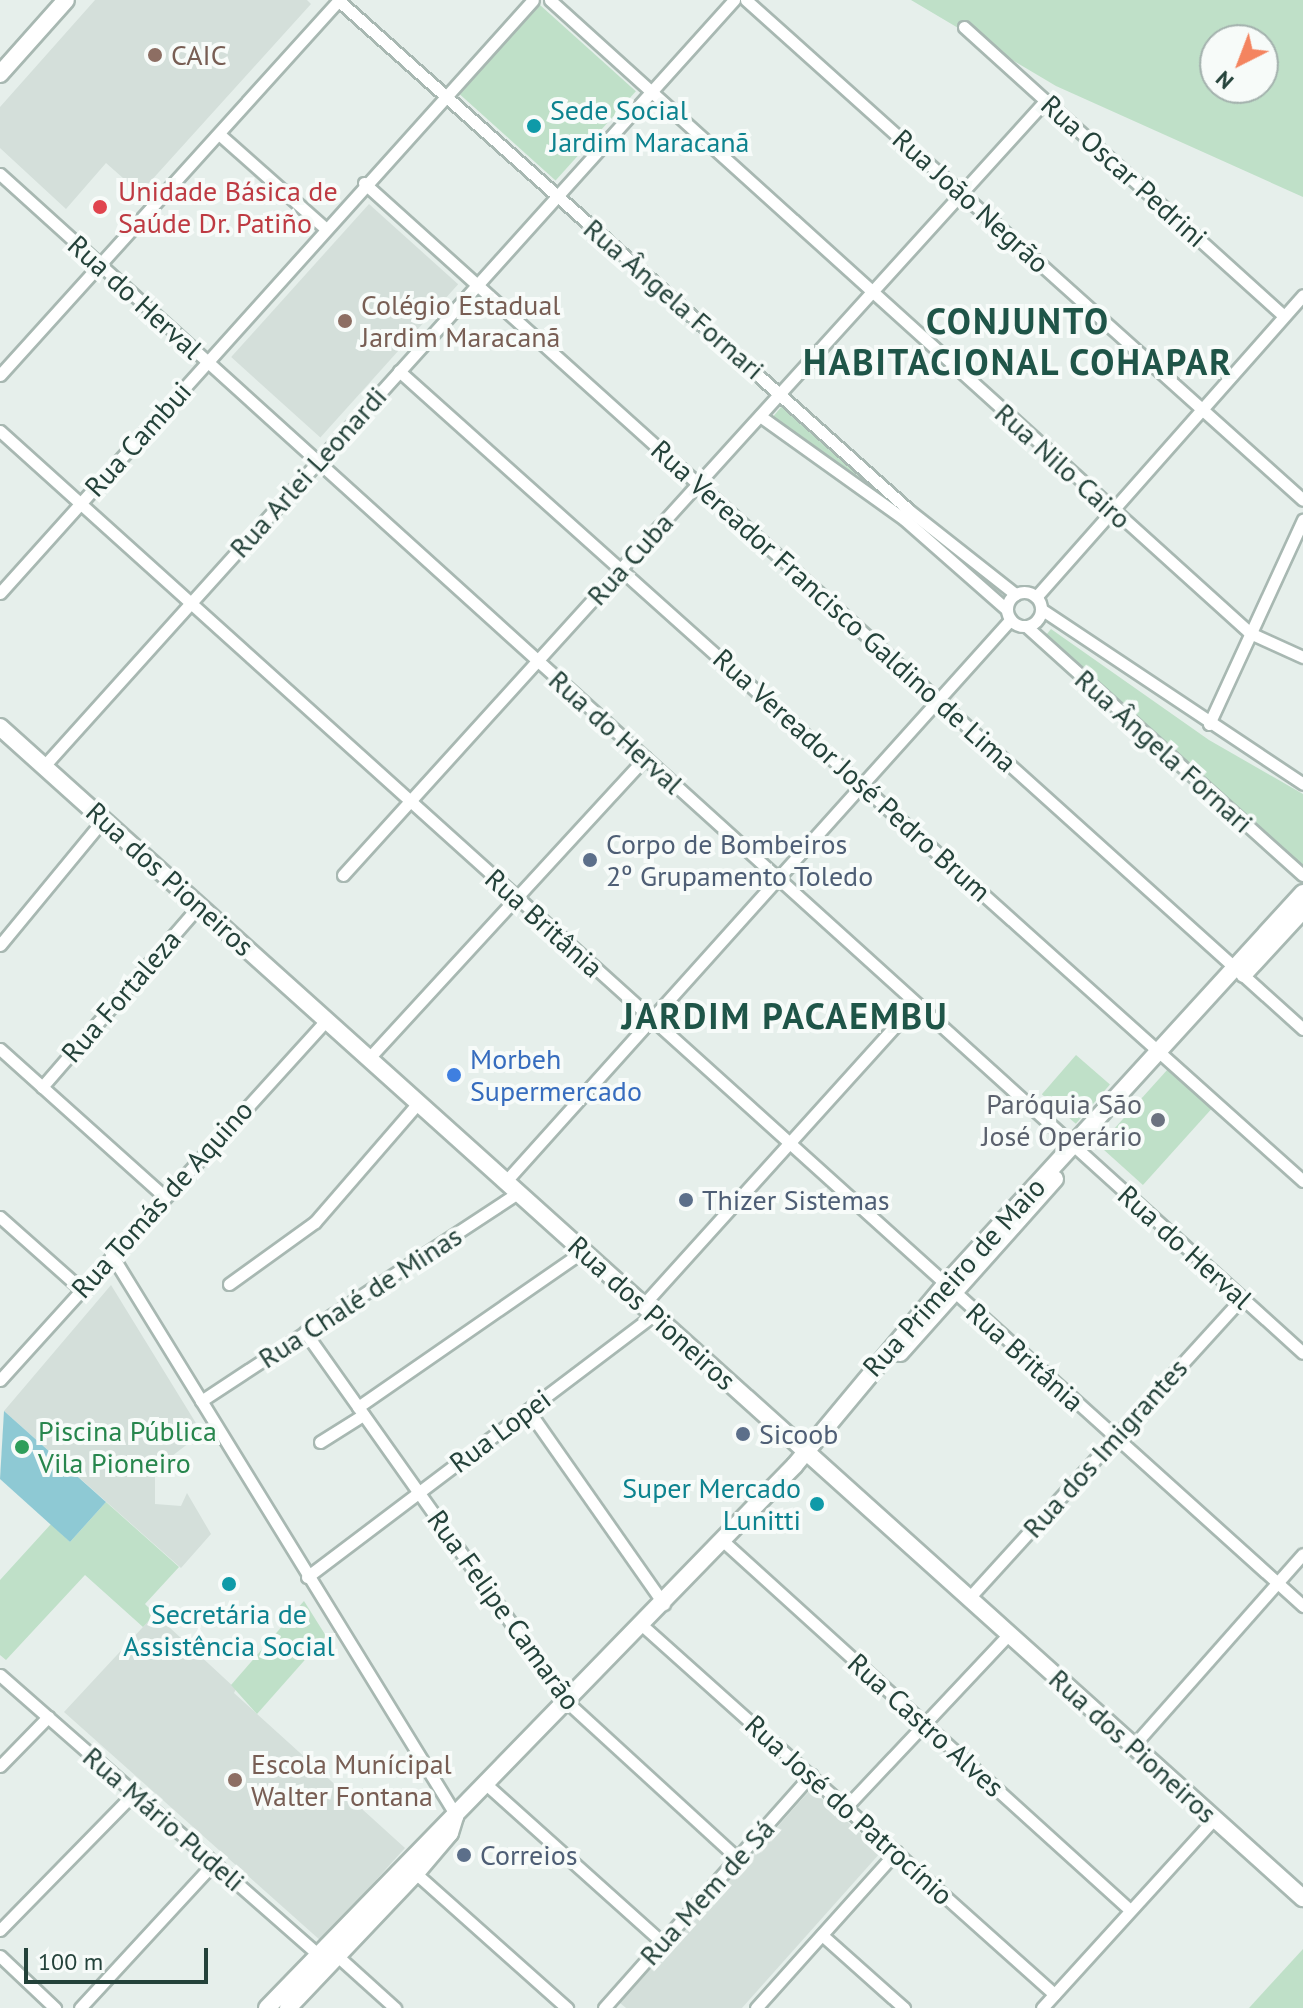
<!DOCTYPE html>
<meta charset="utf-8">
<style>
body{margin:0}
#map{position:relative;width:1303px;height:2008px;overflow:hidden;background:#e6efeb;font-family:"PT Sans",sans-serif}
div>[style]{position:absolute}
.built>*{inset:0;background:#d4dfda;transform-origin:0 0}
.green>*{inset:0;background:#bfe0c8;transform-origin:0 0}
.water>*{inset:0;background:#8ec9d4}
.roads{filter:drop-shadow(2px 0 #a8b8b2) drop-shadow(-2px 0 #a8b8b2) drop-shadow(0 2px #a8b8b2) drop-shadow(0 -2px #a8b8b2)}
.street>*{height:11px;margin:-5.5px;padding:0 5.5px;transform-origin:5.5px;border-radius:5.5px;background:#fff}
.street>.ring{margin:-5.5px;padding:0;box-sizing:content-box;background:none;border:11px solid #fff;border-radius:50%}
.secondary>*{height:16px;margin:-8px;padding:0 8px;transform-origin:8px;border-radius:8px;background:#fff}
.dots>*{width:22px;height:22px;translate:-50% -50%;box-sizing:border-box;border:4px solid #f7fbf9;border-radius:50%}
span{translate:-50% -50%;white-space:nowrap;text-align:center;line-height:1.15;-webkit-text-stroke:8px #f7fbf9;paint-order:stroke}
.education-label{font-size:28px;color:#785e54}
.left{translate:0 -50%;text-align:left}
.culture-label{font-size:28px;color:#0d838f}
.right{translate:-100% -50%;text-align:right}
.street-label{font-size:28px;color:#24423a}
.health-label{font-size:28px;color:#be3a42}
.service-label{font-size:28px;color:#4e5e75}
.shop-label{font-size:28px;color:#366cbe}
.worship-label{font-size:28px;color:#5b616d}
.leisure-label{font-size:28px;color:#27864d}
.district-label{font-size:36px;color:#1f5548;font-weight:700;letter-spacing:2px}
.north{position:absolute;left:1199px;top:24px;width:80px;height:80px;box-sizing:border-box;background:#f7fbf9;border:2px solid #a3b1ad;border-radius:50%;rotate:222deg;font-size:22px;font-weight:700;line-height:32px;text-align:center;color:#24423a}
.north::after{content:'';display:block;margin:auto;width:28px;height:36px;background:#f4845f;clip-path:polygon(50% 0,100% 100%,50% 72%,0 100%)}
.scale{position:absolute;left:24px;top:1948px;width:184px;height:36px;box-sizing:border-box;border:4px solid #24423a;border-top:0;padding-left:10px;font-size:24px;line-height:28px;white-space:nowrap;color:#24423a;-webkit-text-stroke:6px #f7fbf9;paint-order:stroke}
</style>
<div id="map">
<div class="built">
<div style="clip-path:polygon(95px 0,307px 0,311px 4px,140px 193px,106px 163px,66px 209px,0 148px,0 107px)"></div>
<div style="left:369px;top:204px;width:120px;height:206px;rotate:42deg"></div>
<div style="clip-path:polygon(111px 1285px,202px 1433px,172px 1456px,155px 1461px,155px 1504px,181px 1506px,187px 1493px,211px 1534px,181px 1568px,4px 1411px)"></div>
<div style="clip-path:polygon(155px 1614px,236px 1689px,234px 1693px,405px 1848px,321px 1941px,64px 1712px)"></div>
<div style="clip-path:polygon(811px 1789px,881px 1852px,742px 2008px,626px 2008px,620px 2003px)"></div>
</div>
<div class="green">
<div style="clip-path:polygon(evenodd,911px 0,1303px 0,1303px 197px,1056px 86px,911px 0,1215px 40px,1263px 40px,1263px 88px,1215px 88px,1215px 40px)"></div>
<div style="left:540px;top:5px;width:129px;height:120px;rotate:42deg"></div>
<div style="clip-path:polygon(782px 406px,866px 483px,771px 419px)"></div>
<div style="clip-path:polygon(1051px 629px,1209px 740px,1303px 794px,1303px 869px,1042px 640px)"></div>
<div style="left:1076px;top:1055px;width:45px;height:52px;rotate:41deg"></div>
<div style="left:1168px;top:1069px;width:59px;height:103px;rotate:42deg"></div>
<div style="clip-path:polygon(106px 1502px,179px 1567px,145px 1604px,155px 1614px,143px 1627px,85px 1575px,6px 1660px,0 1655px,0 1580px,51px 1524px,70px 1542px)"></div>
<div style="clip-path:polygon(304px 1601px,326px 1636px,257px 1714px,231px 1685px)"></div>
<div style="clip-path:polygon(1303px 1949px,1303px 2008px,1249px 2008px)"></div>
</div>
<div class="water">
<div style="clip-path:polygon(4px 1411px,106px 1502px,70px 1542px,0 1479px)"></div>
</div>
<div class="roads">
<div class="street">
<div style="left:338px;top:0;width:767px;rotate:41.78deg"></div>
<div style="left:910px;top:511px;width:134px;rotate:38.3deg"></div>
<div style="left:550px;top:0;width:944px;rotate:42.12deg"></div>
<div style="left:1250px;top:633px;width:58px;rotate:24.4deg"></div>
<div style="left:746px;top:0;width:748px;rotate:41.91deg"></div>
<div style="left:964px;top:27px;width:430px;rotate:42.1deg"></div>
<div style="left:219px;top:134px;width:142px;rotate:41.6deg"></div>
<div style="left:0;top:174px;width:1757px;rotate:42.14deg"></div>
<div style="left:364px;top:183px;width:1264px;rotate:42.02deg"></div>
<div style="left:399px;top:371px;width:1214px;rotate:41.86deg"></div>
<div style="left:0;top:375px;width:506px;rotate:-47.89deg"></div>
<div style="left:760px;top:416px;width:177px;rotate:35.6deg"></div>
<div style="left:904px;top:519px;width:136px;rotate:41.4deg"></div>
<div style="left:0;top:431px;width:1755px;rotate:42.04deg"></div>
<div class="ring" style="left:1007px;top:592px;width:23px;height:23px"></div>
<div style="left:0;top:593px;width:797px;rotate:-48.05deg"></div>
<div style="left:1036px;top:597px;width:403px;rotate:-48.5deg"></div>
<div style="left:1041px;top:609px;width:315px;rotate:33.7deg"></div>
<div style="left:1026px;top:626px;width:372px;rotate:42deg"></div>
<div style="left:1209px;top:724px;width:225px;rotate:-65.3deg"></div>
<div style="left:44px;top:766px;width:1031px;rotate:-47.99deg"></div>
<div style="left:343px;top:875px;width:1046px;rotate:-47.79deg"></div>
<div style="left:0;top:945px;width:162px;rotate:-50.5deg"></div>
<div style="left:0;top:1049px;width:220px;rotate:41.9deg"></div>
<div style="left:369px;top:1058px;width:408px;rotate:-47.4deg"></div>
<div style="left:42px;top:1087px;width:240px;rotate:-49.1deg"></div>
<div style="left:506px;top:1181px;width:754px;rotate:-48.06deg"></div>
<div style="left:0;top:1217px;width:107px;rotate:41.6deg"></div>
<div style="left:111px;top:1254px;width:661px;rotate:58.43deg"></div>
<div style="left:229px;top:1284px;width:106px;rotate:-35.8deg"></div>
<div style="left:315px;top:1222px;width:157px;rotate:-49.1deg"></div>
<div style="left:643px;top:1305px;width:407px;rotate:-47.9deg"></div>
<div style="left:305px;top:1332px;width:453px;rotate:54.7deg"></div>
<div style="left:567px;top:1702px;width:231px;rotate:42.5deg"></div>
<div style="left:0;top:1380px;width:486px;rotate:-47.8deg"></div>
<div style="left:201px;top:1401px;width:379px;rotate:-33.3deg"></div>
<div style="left:358px;top:1407px;width:274px;rotate:-34.7deg"></div>
<div style="left:528px;top:1410px;width:237px;rotate:55deg"></div>
<div style="left:320px;top:1442px;width:51px;rotate:-32.1deg"></div>
<div style="left:723px;top:1541px;width:549px;rotate:42.2deg"></div>
<div style="left:307px;top:1577px;width:435px;rotate:-37.1deg"></div>
<div style="left:969px;top:1598px;width:406px;rotate:-47.7deg"></div>
<div style="left:643px;top:1626px;width:552px;rotate:41.84deg"></div>
<div style="left:0;top:1675px;width:432px;rotate:41.3deg"></div>
<div style="left:1133px;top:1746px;width:256px;rotate:-48.5deg"></div>
<div style="left:0;top:1766px;width:69px;rotate:-45.6deg"></div>
<div style="left:488px;top:1786px;width:234px;rotate:41.9deg"></div>
<div style="left:846px;top:1807px;width:238px;rotate:-46.7deg"></div>
<div style="left:412px;top:1870px;width:208px;rotate:41.7deg"></div>
<div style="left:0;top:1930px;width:192px;rotate:-45.6deg"></div>
<div style="left:822px;top:1935px;width:110px;rotate:41.7deg"></div>
<div style="left:333px;top:1952px;width:84px;rotate:42.1deg"></div>
<div style="left:0;top:1956px;width:76px;rotate:43.4deg"></div>
<div style="left:80px;top:2008px;width:197px;rotate:-47.3deg"></div>
<div style="left:604px;top:2008px;width:312px;rotate:-48.4deg"></div>
<div style="left:756px;top:2008px;width:210px;rotate:-48.1deg"></div>
<div style="left:1042px;top:2008px;width:256px;rotate:-47.7deg"></div>
</div>
<div class="secondary">
<div style="left:0;top:74px;width:99px;rotate:-48.3deg"></div>
<div style="left:0;top:727px;width:1752px;rotate:41.95deg"></div>
<div style="left:1244px;top:974px;width:87px;rotate:-47.3deg"></div>
<div style="left:900px;top:1353px;width:233px;rotate:-48.3deg"></div>
<div style="left:267px;top:2008px;width:757px;rotate:-45.8deg"></div>
<div style="left:795px;top:1465px;width:234px;rotate:-50.2deg"></div>
<div style="left:945px;top:1285px;width:531px;rotate:-47.6deg"></div>
<div style="left:288px;top:2008px;width:186px;rotate:-46.5deg"></div>
<div style="left:416px;top:1873px;width:52px;rotate:-49.6deg"></div>
<div style="left:450px;top:1833px;width:14px;rotate:-73deg"></div>
</div>
</div>
<div class="dots">
<div style="left:155px;top:55px;background:#8d6e63"></div>
<div style="left:534px;top:126px;background:#0f9aa8"></div>
<div style="left:100px;top:207px;background:#e0444e"></div>
<div style="left:345px;top:321px;background:#8d6e63"></div>
<div style="left:590px;top:860px;background:#5c6f8a"></div>
<div style="left:454px;top:1075px;background:#3f7fe0"></div>
<div style="left:1158px;top:1120px;background:#6b7280"></div>
<div style="left:686px;top:1200px;background:#5c6f8a"></div>
<div style="left:743px;top:1434px;background:#5c6f8a"></div>
<div style="left:22px;top:1447px;background:#2e9e5b"></div>
<div style="left:817px;top:1504px;background:#0f9aa8"></div>
<div style="left:229px;top:1584px;background:#0f9aa8"></div>
<div style="left:235px;top:1780px;background:#8d6e63"></div>
<div style="left:464px;top:1855px;background:#5c6f8a"></div>
</div>
<div class="education-label">
<span class="left" style="left:171px;top:55px">CAIC</span>
<span class="left" style="left:361px;top:321px">Colégio Estadual<br>Jardim Maracanã</span>
<span class="left" style="left:251px;top:1780px">Escola Munícipal<br>Walter Fontana</span>
</div>
<div class="culture-label">
<span class="left" style="left:550px;top:126px">Sede Social<br>Jardim Maracanã</span>
<span class="right" style="left:801px;top:1504px">Super Mercado<br>Lunitti</span>
<span style="left:229px;top:1630px">Secretária de<br>Assistência Social</span>
</div>
<div class="street-label">
<span style="left:1124px;top:171px;rotate:42deg">Rua Oscar Pedrini</span>
<span style="left:971px;top:201px;rotate:42deg">Rua João Negrão</span>
<span style="left:135px;top:297px;rotate:42deg">Rua do Herval</span>
<span style="left:674px;top:299px;rotate:41deg">Rua Ângela Fornari</span>
<span style="left:138px;top:439px;rotate:-48deg">Rua Cambui</span>
<span style="left:1063px;top:466px;rotate:42deg">Rua Nilo Cairo</span>
<span style="left:308px;top:472px;rotate:-48deg">Rua Arlei Leonardi</span>
<span style="left:630px;top:559px;rotate:-48deg">Rua Cuba</span>
<span style="left:834px;top:606px;rotate:42deg">Rua Vereador Francisco Galdino de Lima</span>
<span style="left:616px;top:732px;rotate:42deg">Rua do Herval</span>
<span style="left:1164px;top:751px;rotate:42deg">Rua Ângela Fornari</span>
<span style="left:852px;top:775px;rotate:42deg">Rua Vereador José Pedro Brum</span>
<span style="left:170px;top:879px;rotate:42deg">Rua dos Pioneiros</span>
<span style="left:544px;top:923px;rotate:42deg">Rua Britânia</span>
<span style="left:121px;top:996px;rotate:-49deg">Rua Fortaleza</span>
<span style="left:162px;top:1199px;rotate:-48deg">Rua Tomás de Aquino</span>
<span style="left:1185px;top:1247px;rotate:42deg">Rua do Herval</span>
<span style="left:954px;top:1277px;rotate:-48deg">Rua Primeiro de Maio</span>
<span style="left:360px;top:1297px;rotate:-33deg">Rua Chalé de Minas</span>
<span style="left:652px;top:1313px;rotate:42deg">Rua dos Pioneiros</span>
<span style="left:1025px;top:1357px;rotate:42deg">Rua Britânia</span>
<span style="left:500px;top:1431px;rotate:-37deg">Rua Lopei</span>
<span style="left:1105px;top:1448px;rotate:-48deg">Rua dos Imigrantes</span>
<span style="left:504px;top:1610px;rotate:54deg">Rua Felipe Camarão</span>
<span style="left:926px;top:1725px;rotate:42deg">Rua Castro Alves</span>
<span style="left:1133px;top:1746px;rotate:42deg">Rua dos Pioneiros</span>
<span style="left:849px;top:1810px;rotate:42deg">Rua José do Patrocínio</span>
<span style="left:164px;top:1819px;rotate:41deg">Rua Mário Pudeli</span>
<span style="left:707px;top:1892px;rotate:-48deg">Rua Mem de Sá</span>
</div>
<div class="health-label">
<span class="left" style="left:118px;top:207px">Unidade Básica de<br>Saúde Dr. Patiño</span>
</div>
<div class="service-label">
<span class="left" style="left:606px;top:860px">Corpo de Bombeiros<br>2º Grupamento Toledo</span>
<span class="left" style="left:702px;top:1200px">Thizer Sistemas</span>
<span class="left" style="left:759px;top:1434px">Sicoob</span>
<span class="left" style="left:480px;top:1855px">Correios</span>
</div>
<div class="shop-label">
<span class="left" style="left:470px;top:1075px">Morbeh<br>Supermercado</span>
</div>
<div class="worship-label">
<span class="right" style="left:1142px;top:1120px">Paróquia São<br>José Operário</span>
</div>
<div class="leisure-label">
<span class="left" style="left:38px;top:1447px">Piscina Pública<br>Vila Pioneiro</span>
</div>
<div class="district-label">
<span style="left:1018px;top:341px">CONJUNTO<br>HABITACIONAL COHAPAR</span>
<span style="left:785px;top:1016px">JARDIM PACAEMBU</span>
</div>
<div class="north">N</div>
<div class="scale">100 m</div>
</div>
